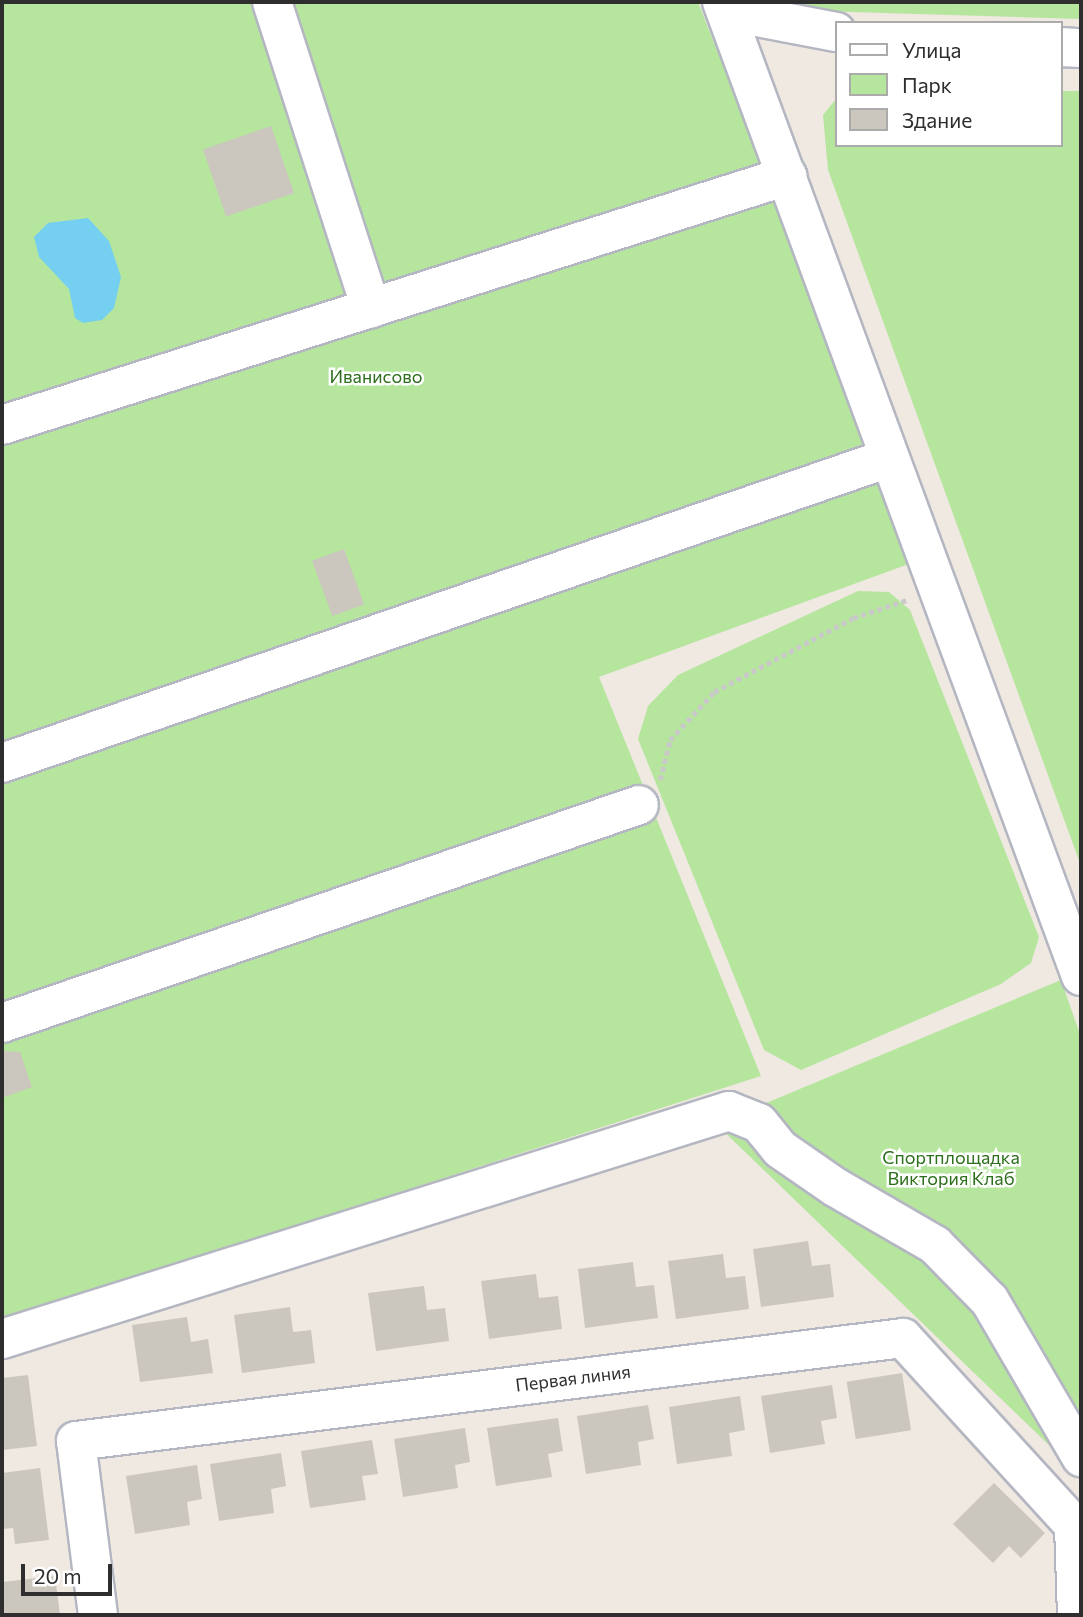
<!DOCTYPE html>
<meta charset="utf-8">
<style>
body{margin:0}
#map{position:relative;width:1083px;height:1617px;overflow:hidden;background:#efe9e1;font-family:Commissioner,sans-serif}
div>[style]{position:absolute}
.green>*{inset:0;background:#b6e59e}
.water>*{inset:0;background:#75cff0}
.building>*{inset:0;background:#cbc7bf;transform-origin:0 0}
.path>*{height:4.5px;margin-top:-2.25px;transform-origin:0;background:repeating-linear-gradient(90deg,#c9c9c9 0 5px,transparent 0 8.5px)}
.roads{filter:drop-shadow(2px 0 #b4b7c1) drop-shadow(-2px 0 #b4b7c1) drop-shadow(0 2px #b4b7c1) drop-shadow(0 -2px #b4b7c1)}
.minor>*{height:38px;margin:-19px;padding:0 19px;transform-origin:19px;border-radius:19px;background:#fff}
span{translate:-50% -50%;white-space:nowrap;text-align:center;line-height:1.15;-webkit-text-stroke:5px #fff;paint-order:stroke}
.park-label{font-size:18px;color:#2c6e1b}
.street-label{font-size:18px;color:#2e2e2e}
.frame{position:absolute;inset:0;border:4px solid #2e2e2e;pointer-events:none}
.legend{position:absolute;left:835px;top:21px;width:228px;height:126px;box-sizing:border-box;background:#fff;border:2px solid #ababab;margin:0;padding:9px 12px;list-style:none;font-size:21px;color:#2e2e2e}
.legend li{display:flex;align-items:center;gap:14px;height:35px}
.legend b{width:35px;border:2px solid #ababab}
.scale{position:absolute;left:21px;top:1564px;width:91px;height:32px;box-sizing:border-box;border:4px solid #2e2e2e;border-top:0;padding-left:9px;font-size:21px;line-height:24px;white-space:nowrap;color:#2e2e2e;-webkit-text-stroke:5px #fff;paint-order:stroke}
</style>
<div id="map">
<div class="green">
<div style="clip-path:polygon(2px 2px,698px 2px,917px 561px,599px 677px,761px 1076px,2px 1320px)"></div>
<div style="clip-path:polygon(801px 2px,1081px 2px,1081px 19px,817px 11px)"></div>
<div style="clip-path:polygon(1060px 91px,1081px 91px,1081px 866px,828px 170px,823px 115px,836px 99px,836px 145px,1060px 145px)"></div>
<div style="clip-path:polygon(858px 591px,889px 592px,910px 610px,1039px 937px,1031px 963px,1001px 984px,801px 1070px,764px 1050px,638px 739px,648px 706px,678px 675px)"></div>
<div style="clip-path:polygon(1061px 980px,1081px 1037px,1081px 1476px,716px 1124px)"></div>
</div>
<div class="water">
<div style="clip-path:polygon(88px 218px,109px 241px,121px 277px,114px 308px,102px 320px,83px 323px,75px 318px,69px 289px,39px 257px,34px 237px,48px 223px)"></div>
</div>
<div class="building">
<div style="left:271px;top:126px;width:71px;height:72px;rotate:71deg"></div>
<div style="left:344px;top:549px;width:59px;height:34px;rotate:70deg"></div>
<div style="clip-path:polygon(7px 1051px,20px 1052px,32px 1087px,2px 1098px,2px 1053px)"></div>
<div style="clip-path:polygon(808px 1241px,812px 1266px,830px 1264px,834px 1297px,761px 1307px,753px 1249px)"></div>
<div style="clip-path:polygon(723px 1254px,726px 1278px,745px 1276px,749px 1309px,676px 1319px,668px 1261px)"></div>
<div style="clip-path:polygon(633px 1262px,636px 1287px,654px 1285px,658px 1318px,585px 1328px,578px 1269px)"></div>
<div style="clip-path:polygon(536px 1274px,539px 1298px,558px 1296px,562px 1329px,489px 1339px,481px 1281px)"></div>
<div style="clip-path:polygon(424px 1286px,427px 1310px,445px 1308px,449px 1341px,376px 1351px,368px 1293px)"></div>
<div style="clip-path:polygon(290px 1307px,293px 1332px,311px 1330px,315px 1363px,242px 1373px,234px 1315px)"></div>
<div style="clip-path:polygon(187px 1317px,191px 1342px,208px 1339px,213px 1373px,140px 1382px,132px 1325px)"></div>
<div style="left:902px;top:1373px;width:58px;height:56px;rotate:81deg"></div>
<div style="clip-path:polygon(28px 1375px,37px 1446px,3px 1450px,2px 1378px)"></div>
<div style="clip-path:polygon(832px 1385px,837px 1418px,821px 1421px,825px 1444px,770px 1453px,761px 1396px)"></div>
<div style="clip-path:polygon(740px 1396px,745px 1430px,729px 1433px,732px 1456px,677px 1464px,669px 1407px)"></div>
<div style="clip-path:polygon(648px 1405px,654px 1439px,638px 1442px,641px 1465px,586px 1474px,577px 1416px)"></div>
<div style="clip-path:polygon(558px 1418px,563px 1451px,548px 1454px,552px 1477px,496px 1486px,487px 1428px)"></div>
<div style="clip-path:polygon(465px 1428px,470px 1462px,455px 1465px,458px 1488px,403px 1497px,394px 1439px)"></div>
<div style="clip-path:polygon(372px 1440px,378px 1474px,362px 1476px,366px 1500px,310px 1508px,301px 1451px)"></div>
<div style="clip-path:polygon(281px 1453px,286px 1486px,271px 1489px,274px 1513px,219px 1521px,210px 1464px)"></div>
<div style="clip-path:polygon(197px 1465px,202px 1499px,187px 1502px,190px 1525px,135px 1534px,126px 1476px)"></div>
<div style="clip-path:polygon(40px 1468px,49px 1540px,15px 1544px,13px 1528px,2px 1529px,2px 1473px)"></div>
<div style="clip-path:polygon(994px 1483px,1045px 1533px,1021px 1558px,1009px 1546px,993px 1563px,953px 1524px)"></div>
<div style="clip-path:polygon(55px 1576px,60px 1615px,2px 1615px,2px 1582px)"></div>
</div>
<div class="path">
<div style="left:660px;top:780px;width:41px;rotate:-76deg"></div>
<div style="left:670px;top:740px;width:65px;rotate:-47.5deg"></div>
<div style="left:714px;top:692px;width:157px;rotate:-28deg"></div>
<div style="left:853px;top:618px;width:57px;rotate:-18.4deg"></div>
</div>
<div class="roads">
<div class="minor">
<div style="left:272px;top:2px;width:322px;rotate:72.1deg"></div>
<div style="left:722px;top:2px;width:1038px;rotate:69.77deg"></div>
<div style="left:726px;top:11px;width:112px;rotate:10.8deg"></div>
<div style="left:1060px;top:47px;width:21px;rotate:3deg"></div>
<div style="left:2px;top:425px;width:824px;rotate:-17.6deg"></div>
<div style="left:2px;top:763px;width:938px;rotate:-18.98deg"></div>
<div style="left:2px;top:1023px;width:673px;rotate:-18.89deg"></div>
<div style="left:2px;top:1339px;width:762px;rotate:-17.41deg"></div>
<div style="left:729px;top:1111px;width:32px;rotate:22deg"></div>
<div style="left:759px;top:1123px;width:33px;rotate:51deg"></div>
<div style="left:780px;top:1149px;width:67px;rotate:34.6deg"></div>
<div style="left:835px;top:1187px;width:116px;rotate:30.1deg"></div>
<div style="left:935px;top:1245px;width:78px;rotate:45.5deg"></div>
<div style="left:990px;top:1301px;width:181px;rotate:59.7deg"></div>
<div style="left:98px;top:1615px;width:175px;rotate:-97.2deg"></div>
<div style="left:76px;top:1441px;width:833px;rotate:-7.1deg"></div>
<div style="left:903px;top:1338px;width:253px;rotate:47.6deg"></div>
<div style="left:1074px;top:1525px;width:90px;rotate:88.1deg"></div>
</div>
</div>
<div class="park-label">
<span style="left:376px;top:376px">Иванисово</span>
<span style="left:951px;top:1168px">Спортплощадка<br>Виктория Клаб</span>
</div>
<div class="street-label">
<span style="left:573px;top:1378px;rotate:-7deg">Первая линия</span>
</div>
<div class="frame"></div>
<ul class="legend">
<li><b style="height:9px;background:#fff"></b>Улица</li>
<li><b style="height:19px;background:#b6e59e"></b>Парк</li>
<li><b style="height:19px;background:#cbc7bf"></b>Здание</li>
</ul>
<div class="scale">20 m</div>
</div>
